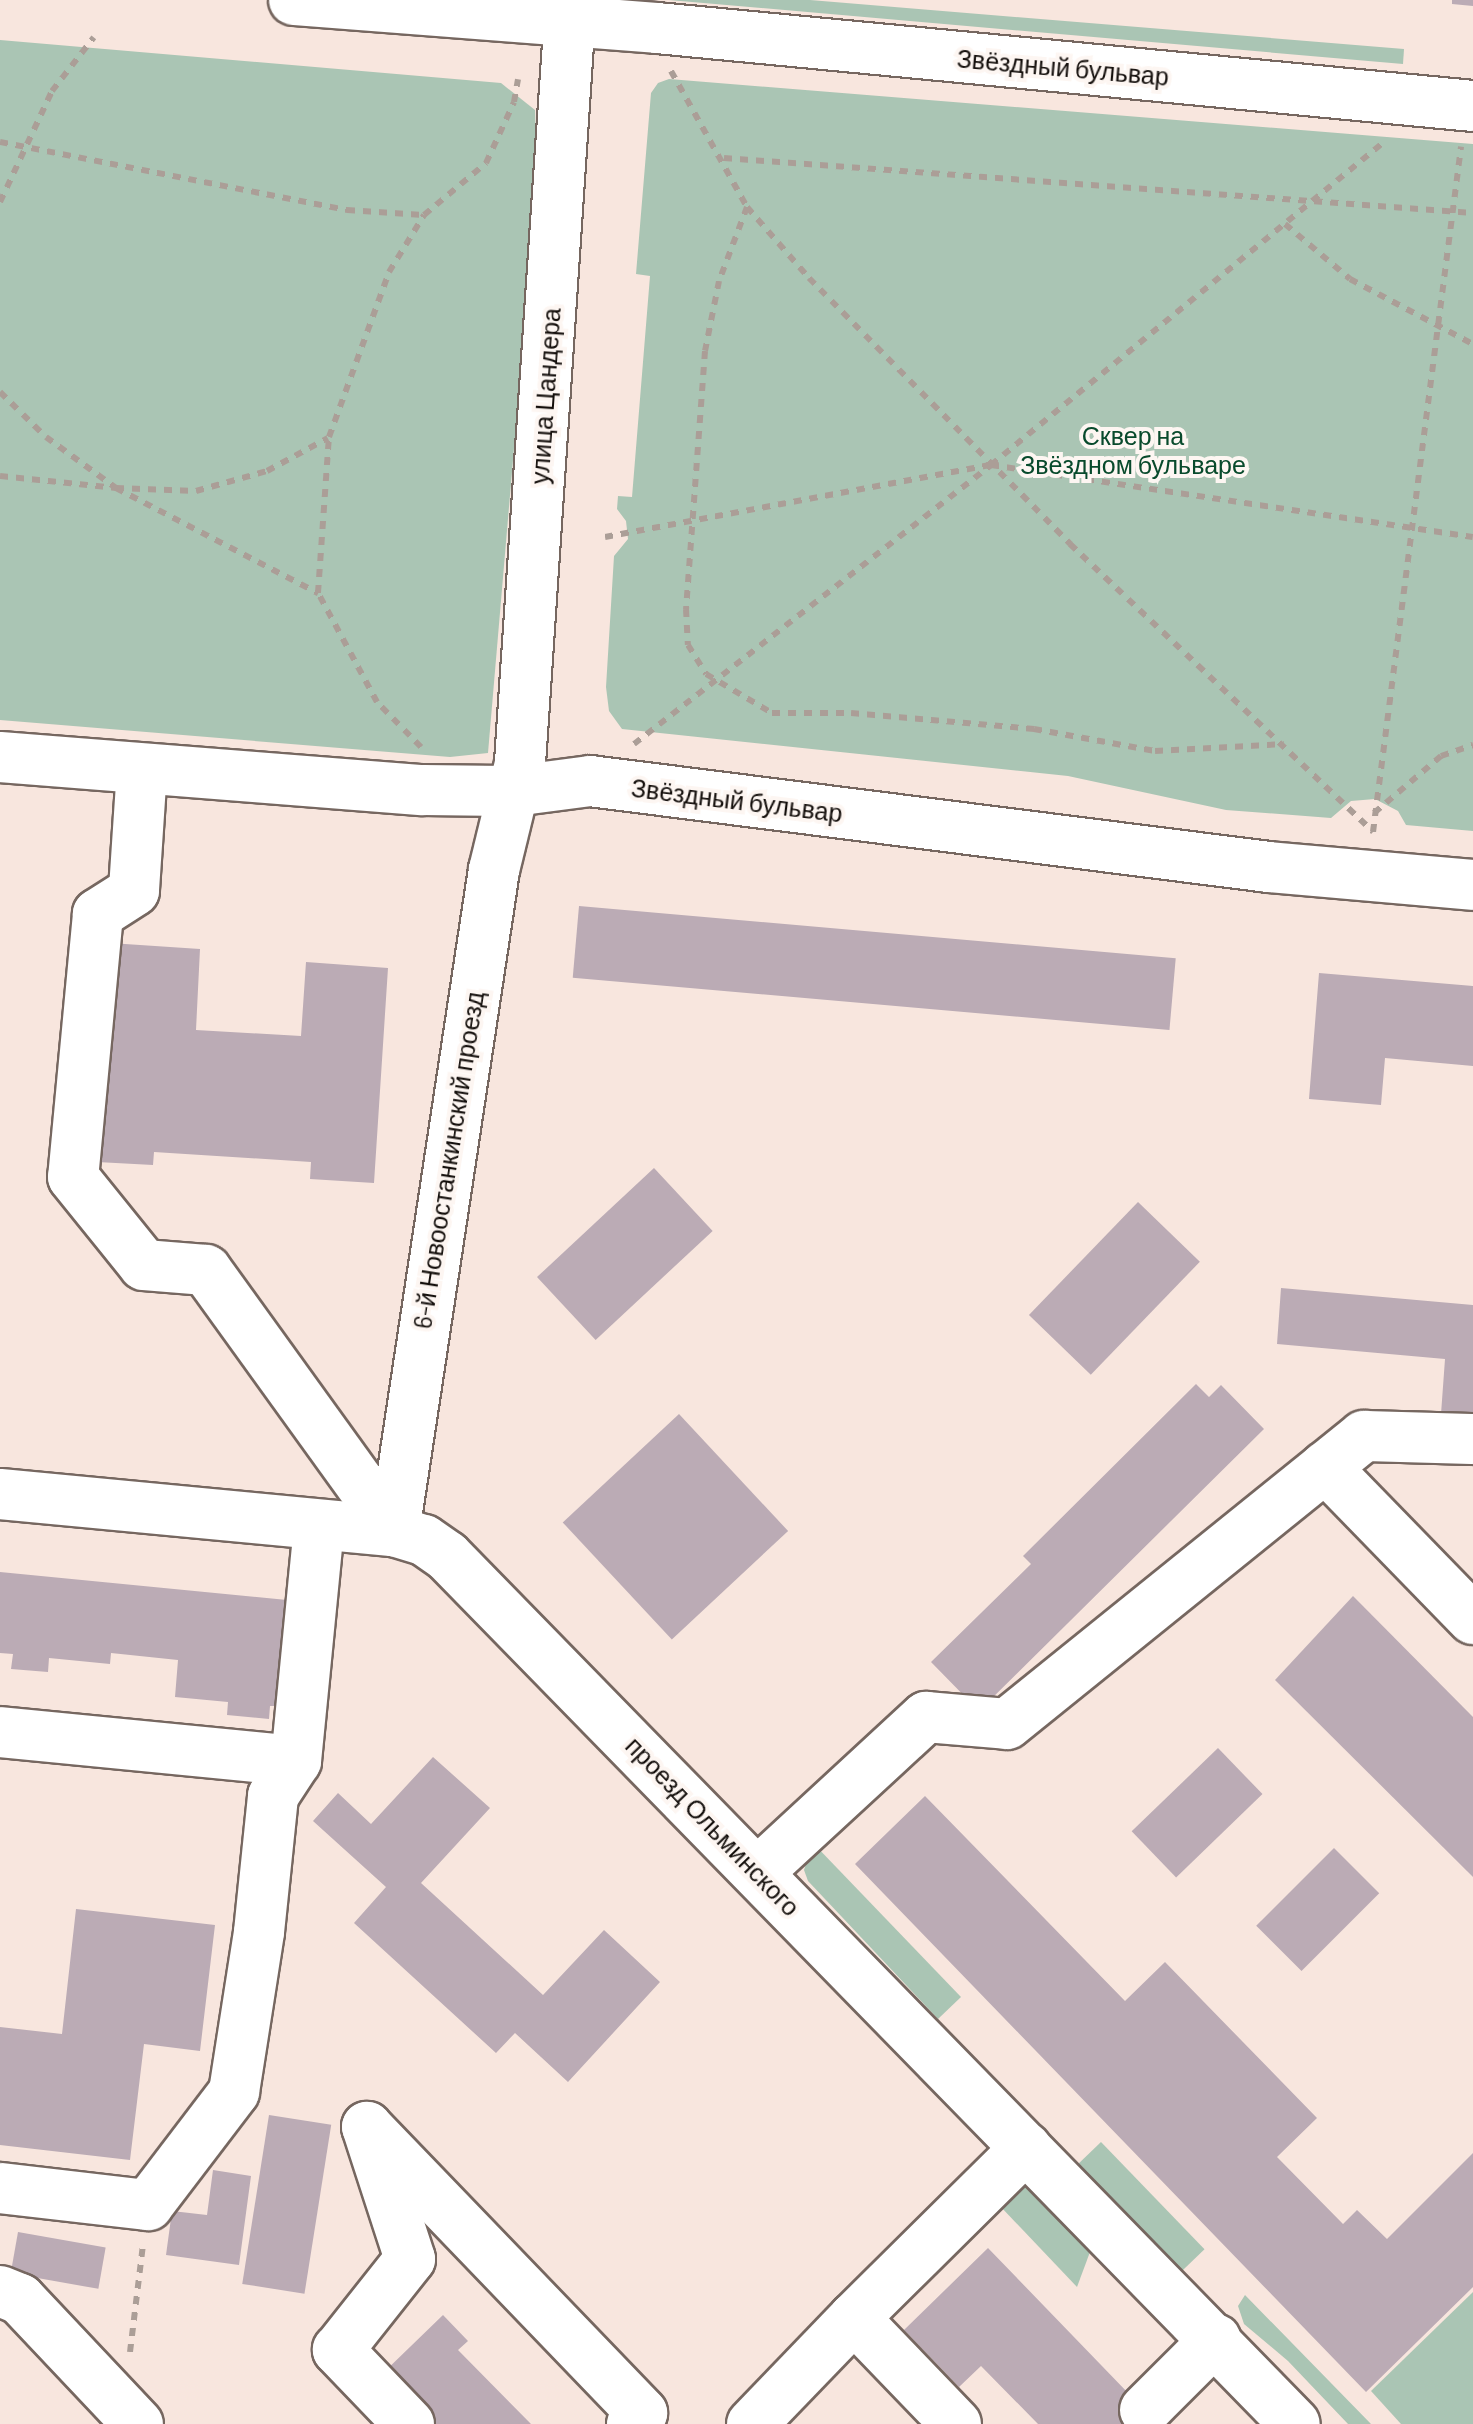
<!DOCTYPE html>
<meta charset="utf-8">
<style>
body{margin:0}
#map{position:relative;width:1473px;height:2424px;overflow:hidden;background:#f8e6de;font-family:Barlow,sans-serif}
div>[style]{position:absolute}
.green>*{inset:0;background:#aac5b4;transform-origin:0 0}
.building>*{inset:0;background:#bbabb5;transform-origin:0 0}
.path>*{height:6px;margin-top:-3px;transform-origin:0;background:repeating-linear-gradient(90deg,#ab9e97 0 8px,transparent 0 16px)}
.roads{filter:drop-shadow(2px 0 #766760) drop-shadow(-2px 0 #766760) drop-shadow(0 2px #766760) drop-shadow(0 -2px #766760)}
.minor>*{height:50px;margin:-25px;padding:0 25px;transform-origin:25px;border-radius:25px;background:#fff}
span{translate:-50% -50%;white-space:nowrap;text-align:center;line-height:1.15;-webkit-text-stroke:8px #fdf6f2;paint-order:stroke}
.street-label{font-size:25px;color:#140f0c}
.park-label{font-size:25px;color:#084a2c}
</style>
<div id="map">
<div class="green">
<div style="clip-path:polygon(669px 0,810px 0,1404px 49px,1403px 64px)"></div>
<div style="clip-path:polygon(0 40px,501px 83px,535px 110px,537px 179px,488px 753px,450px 757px,0 720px)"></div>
<div style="clip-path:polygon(669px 79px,1473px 144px,1473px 831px,1406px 825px,1398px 811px,1375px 799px,1351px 801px,1331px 818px,1226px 810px,1068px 776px,622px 729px,609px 711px,606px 687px,614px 556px,628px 539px,626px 521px,617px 509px,618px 496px,632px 497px,650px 276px,636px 274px,651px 93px,658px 83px)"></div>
<div style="clip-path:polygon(813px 1843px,961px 1997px,938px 2019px,808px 1881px,804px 1870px)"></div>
<div style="left:1101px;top:2142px;width:149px;height:35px;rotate:46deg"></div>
<div style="clip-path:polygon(1023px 2183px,1090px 2252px,1077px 2287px,1000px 2206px)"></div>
<div style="clip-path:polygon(1473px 2292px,1473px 2424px,1401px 2424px,1371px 2391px)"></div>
<div style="clip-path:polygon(1245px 2295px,1371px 2424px,1348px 2424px,1288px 2361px,1244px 2324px,1238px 2306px)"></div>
</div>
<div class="building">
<div style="clip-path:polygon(1452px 0,1473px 0,1473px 6px,1452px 4px)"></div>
<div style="left:579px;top:906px;width:599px;height:72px;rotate:5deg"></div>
<div style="clip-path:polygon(110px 943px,200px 949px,196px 1030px,301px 1036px,306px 962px,388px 968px,374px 1183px,310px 1179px,311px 1162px,154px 1152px,153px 1165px,97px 1162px)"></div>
<div style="clip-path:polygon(1319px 973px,1473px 986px,1473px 1066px,1385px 1058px,1381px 1105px,1309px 1099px)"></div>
<div style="left:654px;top:1168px;width:86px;height:160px;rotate:47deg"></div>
<div style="left:1138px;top:1202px;width:86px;height:157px;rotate:44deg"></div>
<div style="clip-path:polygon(1281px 1288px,1473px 1305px,1473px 1416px,1441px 1414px,1445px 1359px,1277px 1344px)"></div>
<div style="clip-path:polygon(1196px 1384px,1209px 1397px,1221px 1385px,1264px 1429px,979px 1711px,931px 1662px,1031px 1564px,1023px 1556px)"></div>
<div style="left:679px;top:1414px;width:160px;height:159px;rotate:47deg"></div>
<div style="clip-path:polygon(0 1572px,287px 1600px,276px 1706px,270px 1706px,269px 1719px,227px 1715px,228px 1702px,175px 1697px,178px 1660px,111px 1653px,110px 1664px,49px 1658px,48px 1672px,11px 1669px,13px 1654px,0 1653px)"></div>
<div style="clip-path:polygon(1353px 1596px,1473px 1717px,1473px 1877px,1275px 1680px)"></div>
<div style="left:1218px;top:1748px;width:64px;height:120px;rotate:46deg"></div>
<div style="clip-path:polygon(433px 1757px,490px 1808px,421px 1883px,543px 1995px,604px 1930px,660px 1982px,568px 2082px,515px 2033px,496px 2053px,354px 1923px,386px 1887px,313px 1821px,338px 1793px,371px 1824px)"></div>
<div style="clip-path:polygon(925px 1796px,1125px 2001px,1165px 1962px,1317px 2118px,1277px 2157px,1343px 2224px,1357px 2210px,1387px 2239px,1473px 2153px,1473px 2287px,1366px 2392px,855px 1864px)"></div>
<div style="left:1334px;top:1848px;width:64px;height:110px;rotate:45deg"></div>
<div style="clip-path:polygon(76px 1909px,215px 1925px,200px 2051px,144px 2044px,130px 2160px,0 2145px,0 2027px,62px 2034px)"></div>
<div style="left:269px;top:2115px;width:63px;height:171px;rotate:9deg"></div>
<div style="clip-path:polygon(213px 2170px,251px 2176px,239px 2265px,166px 2255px,172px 2211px,207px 2215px)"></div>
<div style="left:18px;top:2232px;width:89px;height:42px;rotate:10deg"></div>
<div style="clip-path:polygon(988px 2248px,1158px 2424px,1038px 2424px,981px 2366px,959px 2387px,904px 2330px)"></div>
<div style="clip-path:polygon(443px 2315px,468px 2341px,458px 2350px,531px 2424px,425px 2424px,379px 2377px)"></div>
</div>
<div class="path">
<div style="left:671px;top:71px;width:156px;rotate:60.8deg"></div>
<div style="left:747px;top:207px;width:94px;rotate:48.9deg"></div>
<div style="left:809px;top:278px;width:373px;rotate:45.5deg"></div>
<div style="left:1070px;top:544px;width:418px;rotate:43.5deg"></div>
<div style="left:0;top:142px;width:354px;rotate:11.1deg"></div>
<div style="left:347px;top:210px;width:76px;rotate:3.8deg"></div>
<div style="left:724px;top:158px;width:751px;rotate:4.2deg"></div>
<div style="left:0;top:202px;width:123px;rotate:-64.9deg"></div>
<div style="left:52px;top:91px;width:68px;rotate:-52.1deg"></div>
<div style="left:747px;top:207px;width:79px;rotate:110.7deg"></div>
<div style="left:719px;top:281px;width:71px;rotate:101.3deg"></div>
<div style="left:705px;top:351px;width:259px;rotate:94.2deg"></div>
<div style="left:686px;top:609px;width:36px;rotate:87deg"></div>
<div style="left:688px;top:645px;width:34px;rotate:58deg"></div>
<div style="left:706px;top:674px;width:77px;rotate:30.6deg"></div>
<div style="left:772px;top:713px;width:79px"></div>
<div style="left:851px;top:713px;width:184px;rotate:5deg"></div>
<div style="left:1034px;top:729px;width:123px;rotate:10.3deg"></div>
<div style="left:1155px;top:751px;width:129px;rotate:-3.1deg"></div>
<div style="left:1285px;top:224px;width:85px;rotate:40.2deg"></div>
<div style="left:1350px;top:279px;width:139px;rotate:27.9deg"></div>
<div style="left:0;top:392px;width:64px;rotate:44.4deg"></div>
<div style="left:46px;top:437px;width:87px;rotate:36.1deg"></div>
<div style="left:116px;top:488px;width:228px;rotate:27.5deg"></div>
<div style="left:0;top:476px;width:117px;rotate:5.9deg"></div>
<div style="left:116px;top:488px;width:80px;rotate:2.1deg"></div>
<div style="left:196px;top:491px;width:74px;rotate:-15.7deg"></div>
<div style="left:267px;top:471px;width:69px;rotate:-28.4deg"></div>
<div style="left:605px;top:537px;width:393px;rotate:-10.6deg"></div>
<div style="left:991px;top:465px;width:487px;rotate:8.5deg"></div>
<div style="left:634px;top:744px;width:453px;rotate:-38deg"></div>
<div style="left:991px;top:465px;width:509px;rotate:-39.42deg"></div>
<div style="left:421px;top:747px;width:63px;rotate:-134.4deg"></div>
<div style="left:377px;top:702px;width:124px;rotate:-118.4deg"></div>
<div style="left:318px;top:593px;width:156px;rotate:-86deg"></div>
<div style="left:329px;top:437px;width:176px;rotate:-70deg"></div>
<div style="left:389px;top:272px;width:67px;rotate:-58.4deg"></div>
<div style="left:424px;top:215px;width:81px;rotate:-40deg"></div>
<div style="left:486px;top:163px;width:67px;rotate:-65.3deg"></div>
<div style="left:514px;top:102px;width:23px;rotate:-80deg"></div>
<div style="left:1374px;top:813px;width:88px;rotate:-40.4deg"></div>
<div style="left:1441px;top:756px;width:34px;rotate:-19deg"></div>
<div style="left:1373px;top:832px;width:691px;rotate:-82.68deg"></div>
<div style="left:130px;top:2352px;width:108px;rotate:-83.1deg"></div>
</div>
<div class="roads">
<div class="minor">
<div style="left:294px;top:0;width:364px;rotate:4.4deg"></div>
<div style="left:657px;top:28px;width:820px;rotate:5.46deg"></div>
<div style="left:0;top:757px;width:424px;rotate:4.5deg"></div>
<div style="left:423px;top:790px;width:91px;rotate:0.6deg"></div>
<div style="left:514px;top:791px;width:77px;rotate:-7.5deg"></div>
<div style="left:590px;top:781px;width:684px;rotate:7.22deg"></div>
<div style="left:1269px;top:867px;width:205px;rotate:5deg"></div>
<div style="left:142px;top:769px;width:122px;rotate:93.8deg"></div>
<div style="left:134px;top:891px;width:43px;rotate:147.4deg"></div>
<div style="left:98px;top:914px;width:264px;rotate:95.4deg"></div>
<div style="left:73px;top:1177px;width:113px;rotate:51.1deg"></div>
<div style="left:144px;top:1265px;width:62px;rotate:4.6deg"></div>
<div style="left:206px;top:1270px;width:322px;rotate:54.2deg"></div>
<div style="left:1325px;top:1467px;width:212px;rotate:45.8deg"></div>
<div style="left:0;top:1494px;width:396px;rotate:5.4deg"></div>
<div style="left:394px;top:1531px;width:31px;rotate:17deg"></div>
<div style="left:424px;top:1540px;width:28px;rotate:35deg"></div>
<div style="left:447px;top:1556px;width:1213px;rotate:45.67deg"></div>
<div style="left:394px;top:1531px;width:669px;rotate:-81.4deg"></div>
<div style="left:494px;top:870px;width:110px;rotate:-76.3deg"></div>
<div style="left:520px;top:763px;width:765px;rotate:-86.18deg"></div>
<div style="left:0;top:1732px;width:297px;rotate:5.6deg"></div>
<div style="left:296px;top:1761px;width:237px;rotate:-84.4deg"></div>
<div style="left:758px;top:1872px;width:229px;rotate:-42.7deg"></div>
<div style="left:926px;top:1717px;width:81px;rotate:4.9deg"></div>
<div style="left:1007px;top:1724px;width:459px;rotate:-38.9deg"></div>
<div style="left:1364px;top:1436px;width:109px;rotate:1.6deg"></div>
<div style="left:0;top:2188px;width:149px;rotate:6.6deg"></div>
<div style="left:148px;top:2205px;width:142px;rotate:-52.7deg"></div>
<div style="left:234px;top:2092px;width:162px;rotate:-81.1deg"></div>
<div style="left:259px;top:1932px;width:137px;rotate:-84.1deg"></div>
<div style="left:273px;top:1796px;width:42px;rotate:-56.7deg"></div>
<div style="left:0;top:2291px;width:22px;rotate:22deg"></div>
<div style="left:20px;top:2299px;width:172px;rotate:46.7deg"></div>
<div style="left:1145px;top:2410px;width:100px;rotate:-45deg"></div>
<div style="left:409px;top:2424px;width:103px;rotate:-133.8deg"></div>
<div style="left:338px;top:2350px;width:116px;rotate:-51.6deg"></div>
<div style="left:410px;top:2259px;width:139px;rotate:-108deg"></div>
<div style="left:367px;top:2127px;width:397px;rotate:46.1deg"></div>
<div style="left:642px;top:2413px;width:15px;rotate:132deg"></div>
<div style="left:752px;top:2424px;width:147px;rotate:-46.1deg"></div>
<div style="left:956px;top:2424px;width:147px;rotate:-133.9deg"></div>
<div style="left:854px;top:2318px;width:242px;rotate:-44.7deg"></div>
</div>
</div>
<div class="street-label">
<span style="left:1063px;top:67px;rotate:5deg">Звёздный бульвар</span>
<span style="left:545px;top:396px;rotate:-86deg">улица Цандера</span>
<span style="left:737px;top:800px;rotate:7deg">Звёздный бульвар</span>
<span style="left:448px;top:1160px;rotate:-81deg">6-й Новоостанкинский проезд</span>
<span style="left:713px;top:1826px;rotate:46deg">проезд Ольминского</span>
</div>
<div class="park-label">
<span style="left:1133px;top:450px">Сквер на<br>Звёздном бульваре</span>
</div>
</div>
